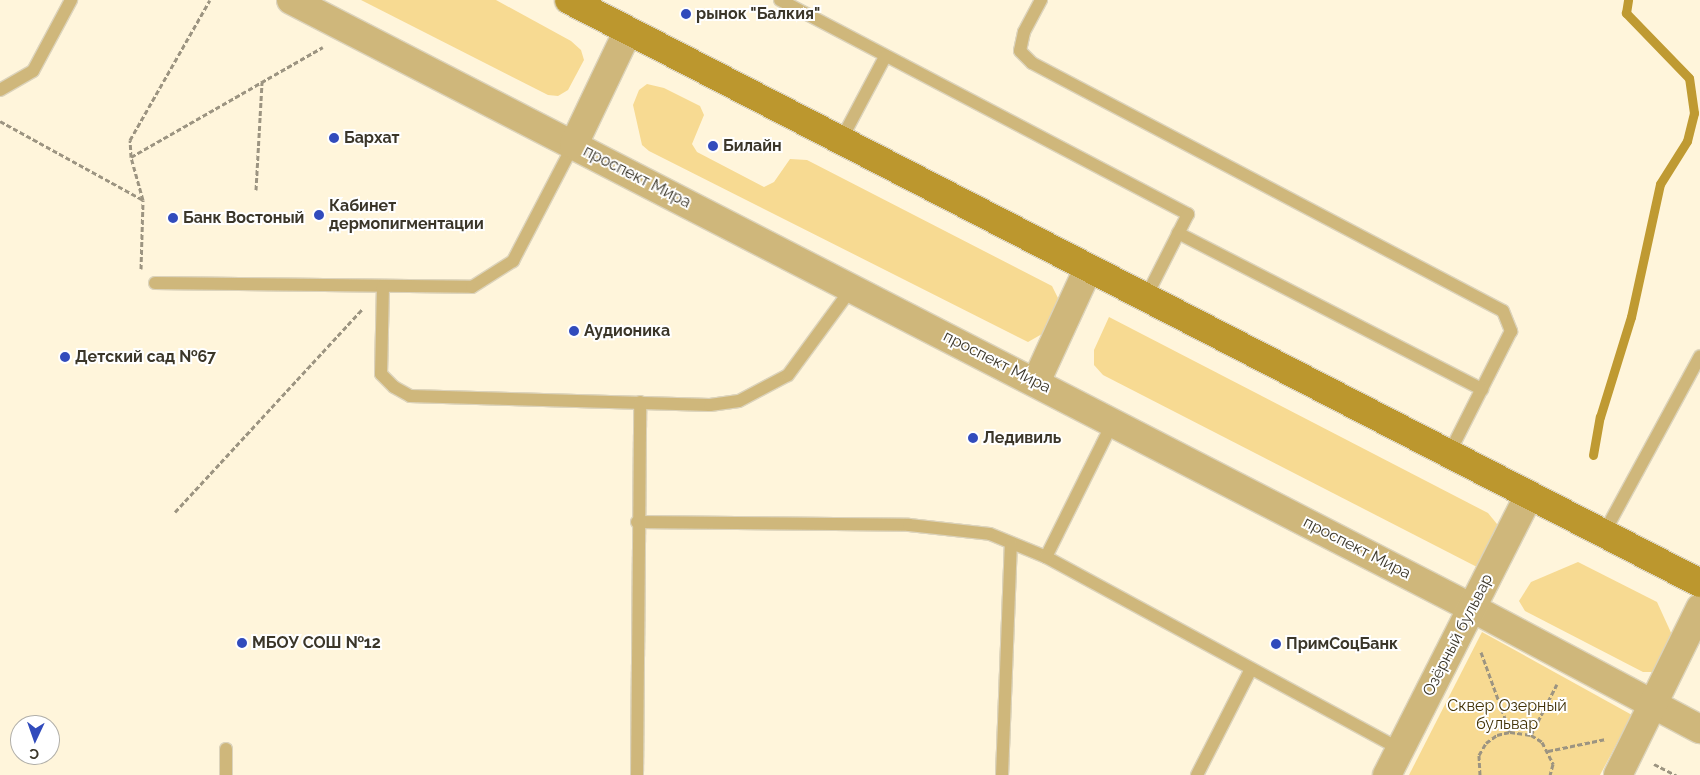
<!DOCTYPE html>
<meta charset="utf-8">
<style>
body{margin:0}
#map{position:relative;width:1700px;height:775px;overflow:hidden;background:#fff5db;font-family:Raleway,sans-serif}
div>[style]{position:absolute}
.green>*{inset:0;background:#f7da92}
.stream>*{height:9px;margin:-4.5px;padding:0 4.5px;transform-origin:4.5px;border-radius:4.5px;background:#bf9a32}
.path>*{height:3px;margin-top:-1.5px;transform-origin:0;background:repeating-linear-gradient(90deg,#9c9481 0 5px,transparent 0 7.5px)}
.roads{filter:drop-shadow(1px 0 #dcd3bb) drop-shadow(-1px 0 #dcd3bb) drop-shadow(0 1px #dcd3bb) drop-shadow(0 -1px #dcd3bb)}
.service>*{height:12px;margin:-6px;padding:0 6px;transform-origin:6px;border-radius:6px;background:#cfb77b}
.tertiary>*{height:28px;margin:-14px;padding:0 14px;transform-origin:14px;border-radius:14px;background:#cfb77b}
.secondary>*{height:28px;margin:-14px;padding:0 14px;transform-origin:14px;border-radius:14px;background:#bc972e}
.dots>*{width:14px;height:14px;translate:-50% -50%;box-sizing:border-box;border:2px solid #fff;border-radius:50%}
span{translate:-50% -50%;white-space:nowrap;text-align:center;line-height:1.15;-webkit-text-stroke:4px #fff;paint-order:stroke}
.poi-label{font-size:16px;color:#3b3629;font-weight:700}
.left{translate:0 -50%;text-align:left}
.street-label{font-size:16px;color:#3b3629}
.park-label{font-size:16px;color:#413105}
.north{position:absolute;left:10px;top:715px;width:50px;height:50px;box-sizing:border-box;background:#fff;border:1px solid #b1afa9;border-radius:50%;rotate:183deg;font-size:14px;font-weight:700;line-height:20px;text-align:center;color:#3b3629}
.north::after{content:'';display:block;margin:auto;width:18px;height:22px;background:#314bbc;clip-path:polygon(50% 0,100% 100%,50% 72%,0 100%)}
</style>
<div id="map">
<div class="green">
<div style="clip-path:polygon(361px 0,496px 0,571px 41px,581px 50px,584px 60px,568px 90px,558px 96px,548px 95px)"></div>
<div style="clip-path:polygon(647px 84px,664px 88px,700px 106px,704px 115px,692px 144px,697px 152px,764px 187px,774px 182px,790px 159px,807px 160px,1052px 286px,1058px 298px,1053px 318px,1042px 334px,1028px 342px,649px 151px,642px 145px,633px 105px,639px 90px)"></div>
<div style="clip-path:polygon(1109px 317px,1488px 513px,1497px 524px,1496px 535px,1477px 567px,1103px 375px,1094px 365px,1094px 350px)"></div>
<div style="clip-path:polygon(1578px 562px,1657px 602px,1673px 637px,1658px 672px,1643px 672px,1525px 611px,1519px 601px,1531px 582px)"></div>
<div style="clip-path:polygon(1482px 632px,1632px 715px,1600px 775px,1409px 775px)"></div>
</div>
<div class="stream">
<div style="left:1593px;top:455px;width:39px;rotate:-80deg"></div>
<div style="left:1600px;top:417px;width:105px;rotate:-72.8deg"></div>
<div style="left:1631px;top:317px;width:136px;rotate:-77.7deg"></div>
<div style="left:1660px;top:184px;width:51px;rotate:-57.9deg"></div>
<div style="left:1687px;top:141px;width:29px;rotate:-76deg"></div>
<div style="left:1694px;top:113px;width:35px;rotate:-98deg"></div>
<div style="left:1689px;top:78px;width:91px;rotate:-134.1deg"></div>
<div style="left:1626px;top:13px;width:13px;rotate:-81deg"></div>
</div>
<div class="path">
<div style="left:0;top:121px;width:163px;rotate:28.9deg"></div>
<div style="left:131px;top:157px;width:221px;rotate:-29.8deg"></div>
<div style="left:256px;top:190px;width:108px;rotate:-86.8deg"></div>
<div style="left:141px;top:269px;width:69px;rotate:-88.3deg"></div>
<div style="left:143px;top:200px;width:45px;rotate:-105.6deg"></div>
<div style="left:131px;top:157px;width:17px;rotate:-93deg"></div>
<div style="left:130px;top:140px;width:161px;rotate:-60.3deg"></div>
<div style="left:175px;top:512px;width:276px;rotate:-47.3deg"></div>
<div style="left:1481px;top:652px;width:85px;rotate:70.1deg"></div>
<div style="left:1531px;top:735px;width:57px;rotate:-63deg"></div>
<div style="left:1548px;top:751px;width:59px;rotate:-11.7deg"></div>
<div style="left:1654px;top:764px;width:25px;rotate:27deg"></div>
<div style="left:1480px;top:775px;width:20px;rotate:-93deg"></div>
<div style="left:1479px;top:755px;width:14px;rotate:-60deg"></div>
<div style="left:1486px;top:743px;width:14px;rotate:-36deg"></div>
<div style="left:1497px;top:735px;width:13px;rotate:-13deg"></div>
<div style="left:1510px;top:732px;width:21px;rotate:8deg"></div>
<div style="left:1531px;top:735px;width:13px;rotate:32deg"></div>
<div style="left:1542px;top:742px;width:25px;rotate:63deg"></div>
<div style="left:1553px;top:764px;width:11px;rotate:105deg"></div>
</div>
<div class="roads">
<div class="service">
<div style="left:780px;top:0;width:461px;rotate:27.7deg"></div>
<div style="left:1188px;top:214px;width:95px;rotate:116.8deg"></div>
<div style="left:1041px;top:0;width:36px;rotate:118deg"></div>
<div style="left:1024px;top:32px;width:19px;rotate:102deg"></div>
<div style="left:1020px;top:51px;width:17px;rotate:45deg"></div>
<div style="left:1032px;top:63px;width:532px;rotate:27.77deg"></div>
<div style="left:1503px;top:311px;width:22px;rotate:68deg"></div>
<div style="left:1511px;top:331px;width:138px;rotate:116.8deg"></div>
<div style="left:0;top:90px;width:38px;rotate:-30deg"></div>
<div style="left:33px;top:71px;width:81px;rotate:-61.8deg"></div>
<div style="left:840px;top:142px;width:96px;rotate:-62.1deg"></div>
<div style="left:1178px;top:233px;width:342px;rotate:27.2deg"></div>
<div style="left:155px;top:283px;width:317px;rotate:0.7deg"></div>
<div style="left:472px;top:287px;width:49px;rotate:-32.4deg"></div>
<div style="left:513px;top:261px;width:132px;rotate:-62.5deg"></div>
<div style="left:383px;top:286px;width:88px;rotate:91.3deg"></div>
<div style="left:381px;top:374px;width:18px;rotate:45deg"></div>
<div style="left:394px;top:387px;width:18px;rotate:29deg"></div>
<div style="left:410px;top:396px;width:300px;rotate:1.7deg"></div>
<div style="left:710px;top:405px;width:29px;rotate:-8deg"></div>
<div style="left:739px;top:401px;width:55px;rotate:-28deg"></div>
<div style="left:788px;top:375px;width:108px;rotate:-53.7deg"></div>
<div style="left:637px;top:522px;width:272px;rotate:0.6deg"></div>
<div style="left:909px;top:525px;width:81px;rotate:6.3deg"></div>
<div style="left:990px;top:534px;width:61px;rotate:22.3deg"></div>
<div style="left:1046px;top:557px;width:403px;rotate:28.5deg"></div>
<div style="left:1604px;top:533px;width:201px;rotate:-61.5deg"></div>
<div style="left:1046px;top:557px;width:151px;rotate:-63.6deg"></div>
<div style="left:226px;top:775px;width:26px;rotate:-90deg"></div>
<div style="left:637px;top:775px;width:373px;rotate:-89.5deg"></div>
<div style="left:1002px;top:775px;width:232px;rotate:-87.8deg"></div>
<div style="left:1197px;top:775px;width:119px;rotate:-63deg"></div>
</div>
<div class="tertiary">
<div style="left:291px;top:0;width:1328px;rotate:27.24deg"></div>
<div style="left:1472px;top:608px;width:258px;rotate:28deg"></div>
<div style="left:574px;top:144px;width:125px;rotate:-64.5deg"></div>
<div style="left:1036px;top:382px;width:124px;rotate:-65.3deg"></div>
<div style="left:1387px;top:775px;width:314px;rotate:-63.1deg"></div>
<div style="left:1618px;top:775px;width:186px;rotate:-63.8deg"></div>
</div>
<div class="secondary">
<div style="left:569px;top:0;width:1272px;rotate:27.27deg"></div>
</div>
</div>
<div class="dots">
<div style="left:686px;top:14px;background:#314bbc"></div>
<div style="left:334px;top:138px;background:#314bbc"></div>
<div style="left:713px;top:146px;background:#314bbc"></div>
<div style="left:319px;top:215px;background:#314bbc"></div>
<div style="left:173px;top:218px;background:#314bbc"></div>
<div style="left:574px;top:331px;background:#314bbc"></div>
<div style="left:65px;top:357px;background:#314bbc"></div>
<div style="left:973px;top:438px;background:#314bbc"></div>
<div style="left:242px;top:643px;background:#314bbc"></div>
<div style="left:1276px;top:644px;background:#314bbc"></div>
</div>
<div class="poi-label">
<span class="left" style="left:696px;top:14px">рынок "Балкия"</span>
<span class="left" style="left:344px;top:138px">Бархат</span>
<span class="left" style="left:723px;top:146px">Билайн</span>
<span class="left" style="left:329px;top:215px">Кабинет<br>дермопигментации</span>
<span class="left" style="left:183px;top:218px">Банк Востоный</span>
<span class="left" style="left:584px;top:331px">Аудионика</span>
<span class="left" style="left:75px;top:357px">Детский сад №67</span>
<span class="left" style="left:983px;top:438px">Ледивиль</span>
<span class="left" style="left:252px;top:643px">МБОУ СОШ №12</span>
<span class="left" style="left:1286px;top:644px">ПримСоцБанк</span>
</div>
<div class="street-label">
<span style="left:637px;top:177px;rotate:27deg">проспект Мира</span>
<span style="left:997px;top:362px;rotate:27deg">проспект Мира</span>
<span style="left:1357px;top:548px;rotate:27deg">проспект Мира</span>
<span style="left:1458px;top:635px;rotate:-63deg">Озёрный бульвар</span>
</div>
<div class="park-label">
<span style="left:1507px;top:715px">Сквер Озерный<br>бульвар</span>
</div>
<div class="north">С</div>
</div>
